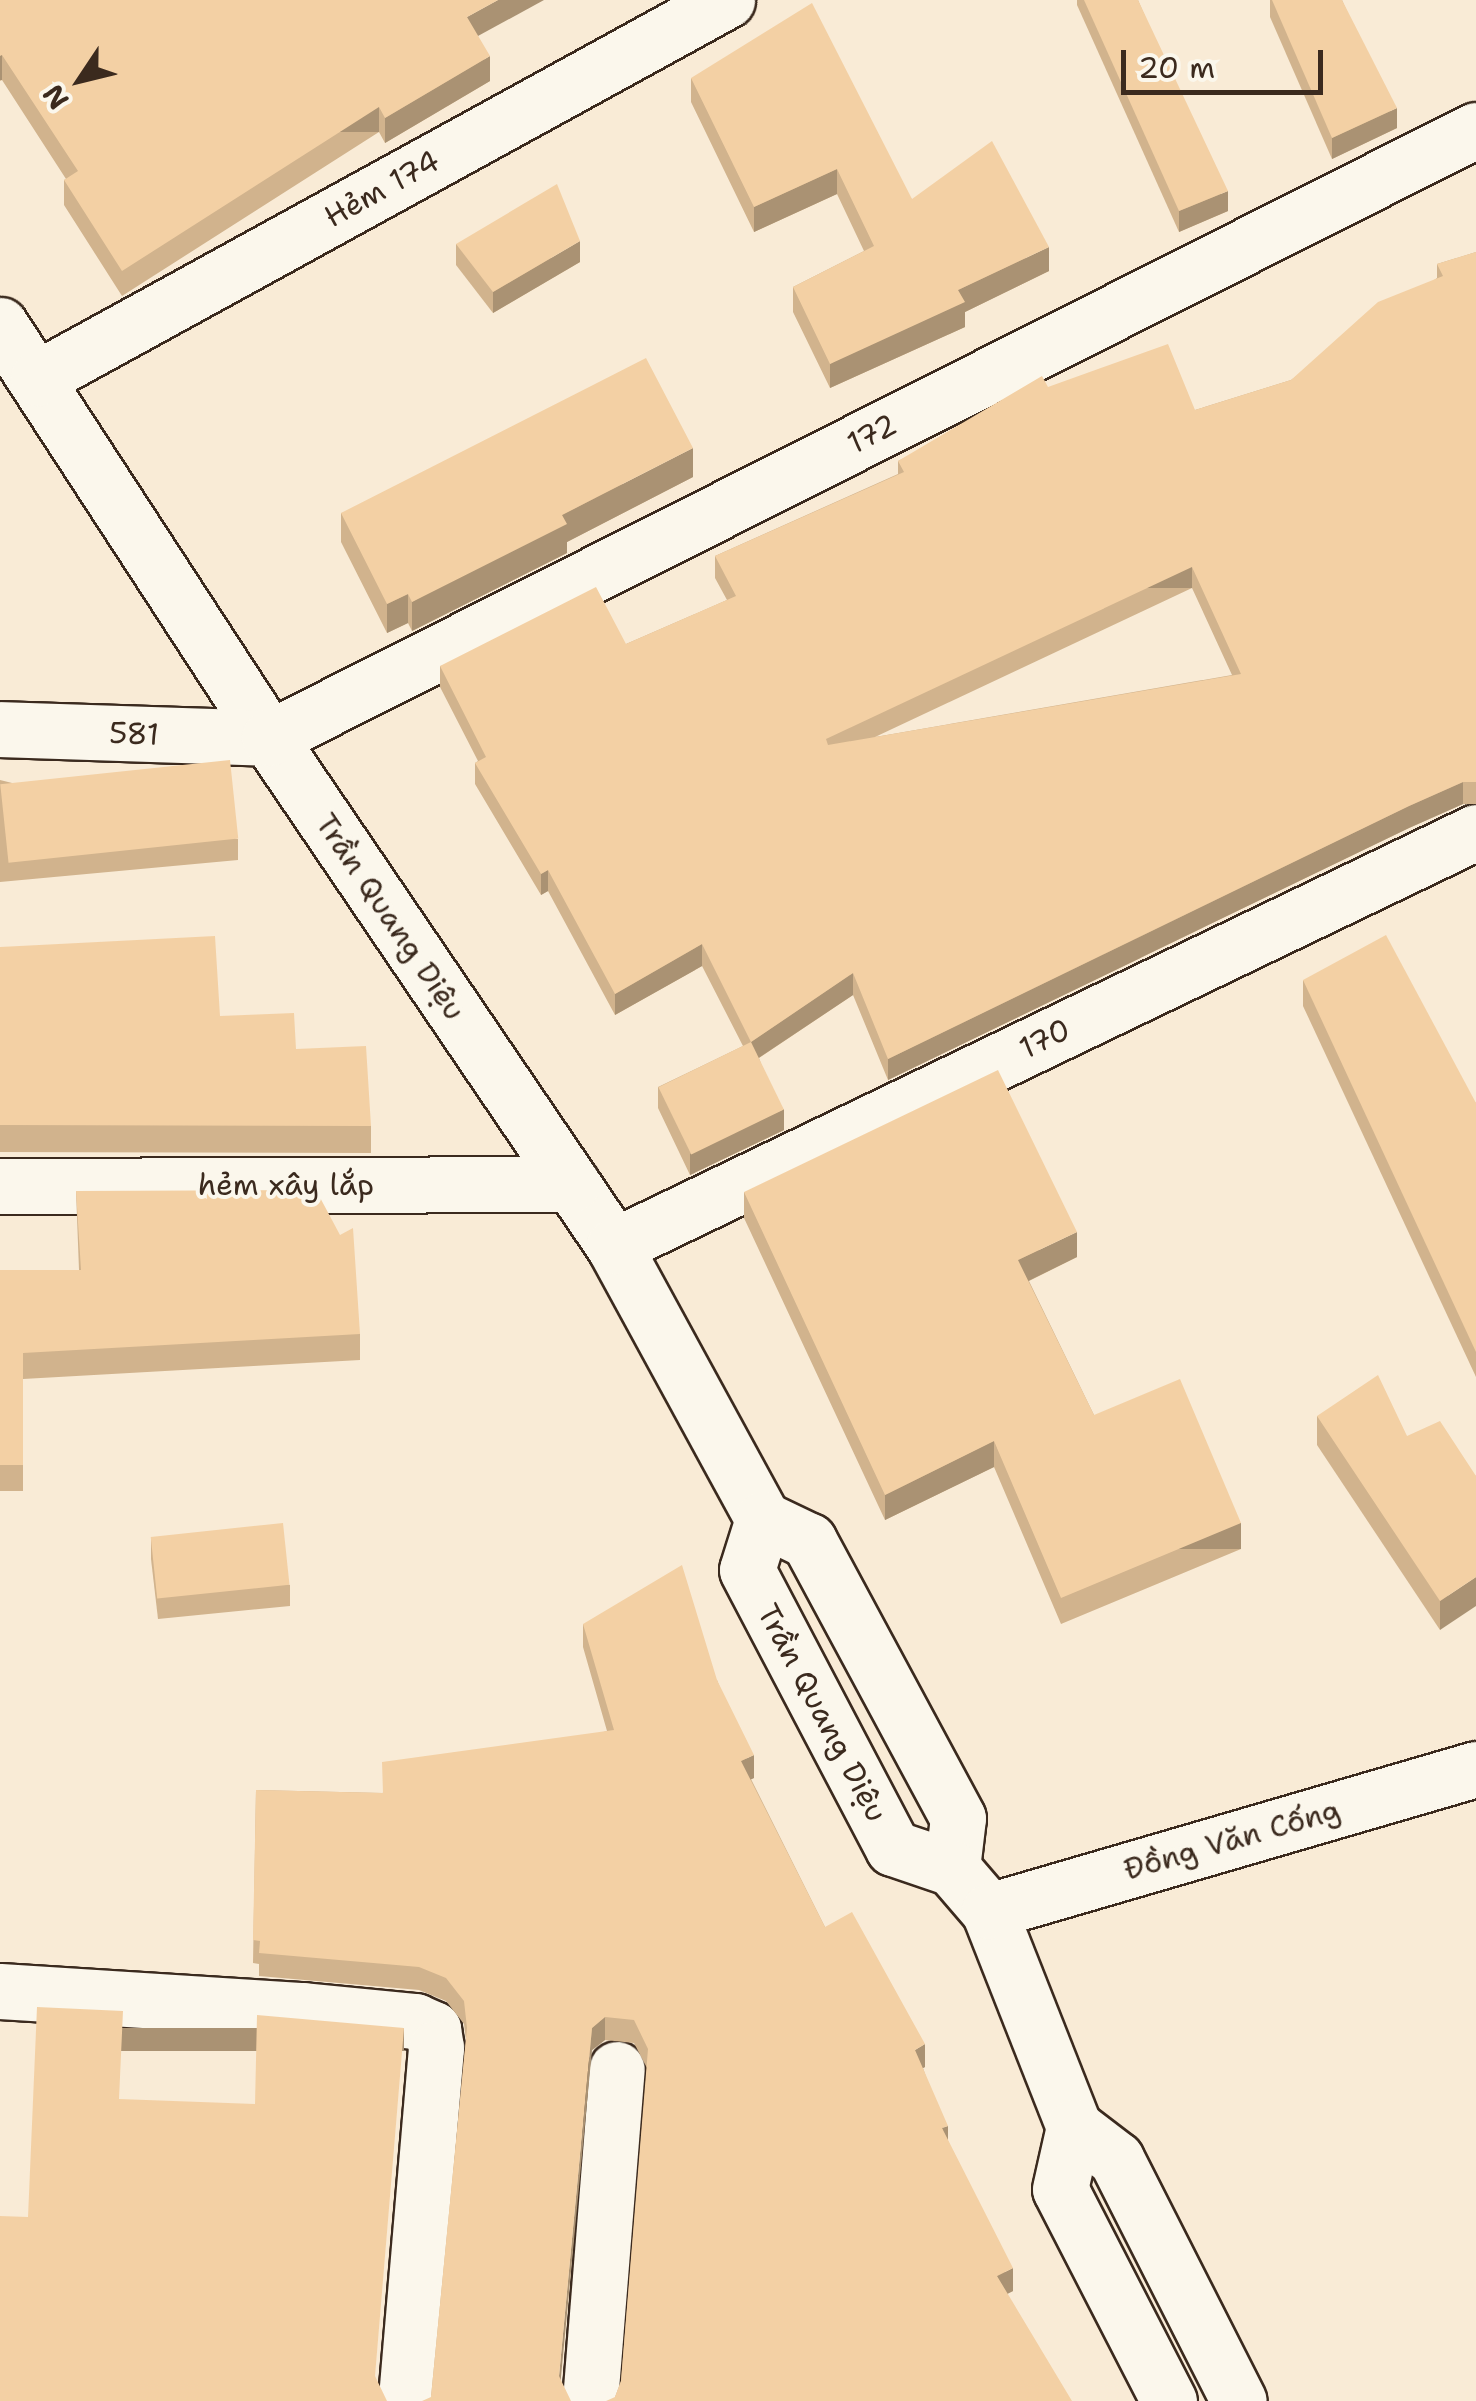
<!DOCTYPE html>
<meta charset="utf-8">
<style>
body{margin:0}
#map{position:relative;width:1476px;height:2401px;overflow:hidden;background:#f9ebd6;font-family:"Shantell Sans",sans-serif}
div>[style]{position:absolute}
.roads{filter:drop-shadow(2px 0 #3b2a1e) drop-shadow(-2px 0 #3b2a1e) drop-shadow(0 2px #3b2a1e) drop-shadow(0 -2px #3b2a1e)}
.minor>*{height:55px;margin:-27.5px;padding:0 27.5px;transform-origin:27.5px;border-radius:27.5px;background:#fbf7ec}
.wall>*{inset:0;background:#d1b38d}
.shaded-wall>*{inset:0;background:#aa9273;transform-origin:0 0}
.building>*{inset:0;background:#f3d0a4;transform-origin:0 0}
span{translate:-50% -50%;white-space:nowrap;text-align:center;line-height:1.15;-webkit-text-stroke:8px #fbf7ec;paint-order:stroke}
.street-label{font-size:30px;color:#3b2a1e}
.north{position:absolute;left:30px;top:30px;width:100px;height:100px;-webkit-text-stroke:8px #fbf7ec;paint-order:stroke;rotate:235deg;font-size:28px;font-weight:700;line-height:40px;text-align:center;color:#3b2a1e}
.north::after{content:'';display:block;margin:auto;width:35px;height:45px;background:#3b2a1e;clip-path:polygon(50% 0,100% 100%,50% 72%,0 100%)}
.scale{position:absolute;left:1121px;top:50px;width:202px;height:45px;box-sizing:border-box;border:5px solid #3b2a1e;border-top:0;padding-left:12px;font-size:30px;line-height:35px;white-space:nowrap;color:#3b2a1e;-webkit-text-stroke:8px #fbf7ec;paint-order:stroke}
</style>
<div id="map">
<div class="roads">
<div class="minor">
<div style="left:0;top:325px;width:493px;rotate:56.9deg"></div>
<div style="left:269px;top:738px;width:614px;rotate:55.82deg"></div>
<div style="left:614px;top:1246px;width:311px;rotate:61.4deg"></div>
<div style="left:38px;top:378px;width:786px;rotate:-28.75deg"></div>
<div style="left:0;top:729px;width:269px;rotate:1.9deg"></div>
<div style="left:269px;top:738px;width:1351px;rotate:-26.74deg"></div>
<div style="left:0;top:1186px;width:572px;rotate:-0.2deg"></div>
<div style="left:614px;top:1246px;width:956px;rotate:-25.65deg"></div>
<div style="left:952px;top:1868px;width:50px;rotate:-83.2deg"></div>
<div style="left:958px;top:1818px;width:315px;rotate:-118.3deg"></div>
<div style="left:809px;top:1541px;width:51px;rotate:-154.4deg"></div>
<div style="left:763px;top:1519px;width:53px;rotate:107.4deg"></div>
<div style="left:747px;top:1570px;width:314px;rotate:62.3deg"></div>
<div style="left:893px;top:1848px;width:62px;rotate:18.7deg"></div>
<div style="left:952px;top:1868px;width:57px;rotate:49.3deg"></div>
<div style="left:989px;top:1911px;width:232px;rotate:68.5deg"></div>
<div style="left:989px;top:1911px;width:507px;rotate:-16.26deg"></div>
<div style="left:0;top:1991px;width:304px;rotate:3.6deg"></div>
<div style="left:303px;top:2010px;width:113px;rotate:5.6deg"></div>
<div style="left:415px;top:2021px;width:20px;rotate:24deg"></div>
<div style="left:433px;top:2029px;width:19px;rotate:81deg"></div>
<div style="left:436px;top:2048px;width:354px;rotate:94.9deg"></div>
<div style="left:590px;top:2401px;width:333px;rotate:-85.4deg"></div>
<div style="left:1169px;top:2401px;width:238px;rotate:-117.2deg"></div>
<div style="left:1060px;top:2189px;width:64px;rotate:-77.3deg"></div>
<div style="left:1074px;top:2127px;width:53px;rotate:37.3deg"></div>
<div style="left:1116px;top:2159px;width:271px;rotate:63.1deg"></div>
</div>
</div>
<div class="wall">
<div style="clip-path:polygon(0 0,478px 36px,490px 81px,385px 143px,379px 132px,122px 296px,64px 205px,64px 180px,66px 179px,2px 80px,0 81px)"></div>
<div style="clip-path:polygon(1077px 0,1138px 0,1228px 211px,1179px 232px,1077px 5px)"></div>
<div style="clip-path:polygon(1270px 0,1342px 0,1397px 128px,1332px 159px,1270px 17px)"></div>
<div style="clip-path:polygon(691px 78px,912px 199px,1049px 271px,965px 312px,965px 327px,830px 388px,793px 312px,793px 287px,864px 251px,837px 194px,754px 232px,691px 102px)"></div>
<div style="clip-path:polygon(456px 244px,580px 262px,493px 313px,456px 265px)"></div>
<div style="clip-path:polygon(evenodd,1476px 252px,1476px 804px,1463px 804px,1409px 828px,888px 1080px,853px 995px,759px 1058px,784px 1130px,690px 1175px,658px 1108px,658px 1087px,743px 1046px,702px 966px,615px 1015px,548px 891px,541px 895px,475px 784px,475px 763px,478px 761px,440px 687px,440px 666px,626px 644px,727px 600px,715px 578px,715px 556px,898px 474px,898px 461px,1048px 387px,1195px 410px,1291px 380px,1437px 278px,1437px 264px,1476px 252px,1192px 588px,1232px 675px,875px 737px,1192px 588px)"></div>
<div style="clip-path:polygon(693px 477px,567px 542px,567px 553px,412px 631px,408px 623px,387px 633px,341px 542px,341px 513px)"></div>
<div style="clip-path:polygon(0 780px,238px 839px,238px 860px,0 882px)"></div>
<div style="clip-path:polygon(0 947px,220px 1016px,296px 1049px,371px 1126px,371px 1153px,0 1152px)"></div>
<div style="clip-path:polygon(1303px 980px,1476px 1103px,1476px 1377px,1303px 1006px)"></div>
<div style="clip-path:polygon(76px 1191px,360px 1334px,360px 1360px,23px 1379px,23px 1491px,0 1491px,0 1270px,79px 1270px)"></div>
<div style="clip-path:polygon(744px 1192px,1077px 1257px,1029px 1281px,1094px 1415px,1241px 1549px,1061px 1624px,994px 1467px,885px 1520px,744px 1218px)"></div>
<div style="clip-path:polygon(1317px 1416px,1407px 1436px,1476px 1476px,1440px 1630px,1317px 1445px)"></div>
<div style="clip-path:polygon(151px 1538px,290px 1585px,290px 1606px,158px 1619px,151px 1559px)"></div>
<div style="clip-path:polygon(583px 1624px,717px 1680px,754px 1778px,751px 1779px,825px 1927px,925px 2067px,923px 2068px,948px 2141px,1013px 2291px,1007px 2294px,615px 2397px,621px 2381px,647px 2068px,634px 2043px,605px 2040px,592px 2050px,431px 2397px,466px 2040px,464px 2024px,446px 2001px,419px 1990px,259px 1976px,259px 1964px,253px 1963px,256px 1790px,382px 1793px,607px 1731px,583px 1647px)"></div>
</div>
<div class="shaded-wall">
<div style="clip-path:polygon(498px 0,544px 0,467px 42px,467px 17px)"></div>
<div style="left:2px;top:55px;width:25px;height:2px;rotate:90deg"></div>
<div style="clip-path:polygon(490px 56px,490px 81px,385px 143px,385px 118px)"></div>
<div style="left:379px;top:107px;width:25px;height:305px;rotate:90deg"></div>
<div style="clip-path:polygon(1397px 108px,1397px 128px,1332px 159px,1332px 138px)"></div>
<div style="clip-path:polygon(837px 169px,837px 194px,754px 232px,754px 207px)"></div>
<div style="clip-path:polygon(1228px 191px,1228px 211px,1179px 232px,1179px 211px)"></div>
<div style="clip-path:polygon(580px 241px,580px 262px,493px 313px,493px 292px)"></div>
<div style="clip-path:polygon(1049px 247px,1049px 271px,965px 312px,965px 327px,830px 388px,830px 364px,958px 290px)"></div>
<div style="clip-path:polygon(693px 448px,693px 477px,567px 542px,567px 553px,412px 631px,412px 602px,562px 515px)"></div>
<div style="left:1192px;top:567px;width:21px;height:404px;rotate:90deg"></div>
<div style="clip-path:polygon(408px 594px,408px 623px,387px 633px,387px 604px)"></div>
<div style="clip-path:polygon(1463px 782px,1463px 804px,1409px 828px,888px 1080px,888px 1059px,1409px 806px)"></div>
<div style="clip-path:polygon(548px 870px,548px 891px,541px 895px,541px 874px)"></div>
<div style="clip-path:polygon(702px 944px,702px 966px,615px 1015px,615px 994px)"></div>
<div style="clip-path:polygon(853px 973px,853px 995px,751px 1063px,751px 1042px)"></div>
<div style="clip-path:polygon(784px 1109px,784px 1130px,690px 1175px,690px 1154px)"></div>
<div style="clip-path:polygon(1077px 1232px,1077px 1257px,1018px 1286px,1018px 1260px)"></div>
<div style="clip-path:polygon(994px 1441px,994px 1467px,885px 1520px,885px 1495px)"></div>
<div style="left:1241px;top:1523px;width:26px;height:195px;rotate:90deg"></div>
<div style="clip-path:polygon(1476px 1577px,1476px 1606px,1440px 1630px,1440px 1601px)"></div>
<div style="clip-path:polygon(754px 1755px,754px 1778px,741px 1784px,741px 1761px)"></div>
<div style="clip-path:polygon(605px 2017px,605px 2040px,592px 2050px,559px 2398px,559px 2376px,592px 2028px)"></div>
<div style="left:404px;top:2028px;width:23px;height:349px;rotate:90deg"></div>
<div style="clip-path:polygon(925px 2044px,925px 2067px,915px 2072px,915px 2050px)"></div>
<div style="clip-path:polygon(948px 2126px,948px 2149px,942px 2128px)"></div>
<div style="clip-path:polygon(1013px 2268px,1013px 2291px,997px 2299px,997px 2276px)"></div>
</div>
<div class="building">
<div style="clip-path:polygon(0 0,498px 0,467px 17px,490px 56px,385px 118px,379px 107px,122px 271px,64px 180px,78px 171px,2px 55px,0 56px)"></div>
<div style="clip-path:polygon(1084px 0,1138px 0,1228px 191px,1179px 211px)"></div>
<div style="clip-path:polygon(1272px 0,1342px 0,1397px 108px,1332px 138px)"></div>
<div style="clip-path:polygon(812px 3px,912px 199px,992px 141px,1049px 247px,958px 290px,965px 302px,830px 364px,793px 287px,874px 246px,837px 169px,754px 207px,691px 78px)"></div>
<div style="clip-path:polygon(557px 184px,580px 241px,493px 292px,456px 244px)"></div>
<div style="clip-path:polygon(evenodd,1476px 252px,1476px 782px,1463px 782px,1409px 806px,888px 1059px,853px 973px,751px 1042px,702px 944px,615px 994px,548px 870px,541px 874px,475px 763px,486px 757px,440px 666px,596px 587px,626px 644px,736px 596px,715px 556px,904px 472px,898px 461px,1042px 376px,1048px 387px,1168px 344px,1195px 410px,1291px 380px,1378px 302px,1443px 276px,1437px 264px,1476px 252px,1192px 567px,1241px 674px,828px 745px,826px 739px,1192px 567px)"></div>
<div style="clip-path:polygon(646px 358px,693px 448px,562px 515px,567px 524px,412px 602px,408px 594px,387px 604px,341px 513px)"></div>
<div style="left:230px;top:760px;width:79px;height:231px;rotate:84deg"></div>
<div style="clip-path:polygon(1386px 935px,1476px 1103px,1476px 1352px,1303px 980px)"></div>
<div style="clip-path:polygon(215px 936px,220px 1016px,294px 1013px,296px 1049px,366px 1046px,371px 1126px,0 1125px,0 947px)"></div>
<div style="left:751px;top:1042px;width:75px;height:103px;rotate:64deg"></div>
<div style="clip-path:polygon(998px 1070px,1077px 1232px,1018px 1260px,1094px 1415px,1180px 1379px,1241px 1523px,1061px 1598px,994px 1441px,885px 1495px,744px 1192px)"></div>
<div style="clip-path:polygon(316px 1190px,340px 1235px,353px 1228px,360px 1334px,23px 1353px,23px 1465px,0 1465px,0 1270px,81px 1270px,76px 1191px)"></div>
<div style="clip-path:polygon(1378px 1375px,1407px 1436px,1440px 1421px,1476px 1476px,1476px 1577px,1440px 1601px,1317px 1416px)"></div>
<div style="left:283px;top:1523px;width:62px;height:133px;rotate:84deg"></div>
<div style="clip-path:polygon(682px 1565px,717px 1680px,754px 1755px,741px 1761px,825px 1927px,852px 1912px,925px 2044px,915px 2050px,948px 2126px,942px 2128px,1013px 2268px,997px 2276px,1072px 2401px,606px 2401px,615px 2397px,621px 2381px,648px 2049px,634px 2020px,605px 2017px,592px 2028px,559px 2376px,571px 2401px,422px 2401px,431px 2397px,467px 2028px,464px 2001px,446px 1978px,419px 1967px,259px 1953px,260px 1941px,253px 1940px,256px 1790px,383px 1793px,382px 1762px,614px 1730px,583px 1624px)"></div>
<div style="clip-path:polygon(37px 2007px,123px 2011px,119px 2099px,255px 2104px,257px 2015px,404px 2028px,375px 2376px,387px 2401px,0 2401px,0 2216px,28px 2217px)"></div>
</div>
<div class="street-label">
<span style="left:382px;top:189px;rotate:-29deg">Hẻm 174</span>
<span style="left:872px;top:434px;rotate:-27deg">172</span>
<span style="left:134px;top:734px;rotate:2deg">581</span>
<span style="left:390px;top:917px;rotate:56deg">Trần Quang Diệu</span>
<span style="left:1045px;top:1039px;rotate:-26deg">170</span>
<span style="left:286px;top:1185px">hẻm xây lắp</span>
<span style="left:822px;top:1713px;rotate:62deg">Trần Quang Diệu</span>
<span style="left:1232px;top:1840px;rotate:-16deg">Đồng Văn Cống</span>
</div>
<div class="north">N</div>
<div class="scale">20 m</div>
</div>
